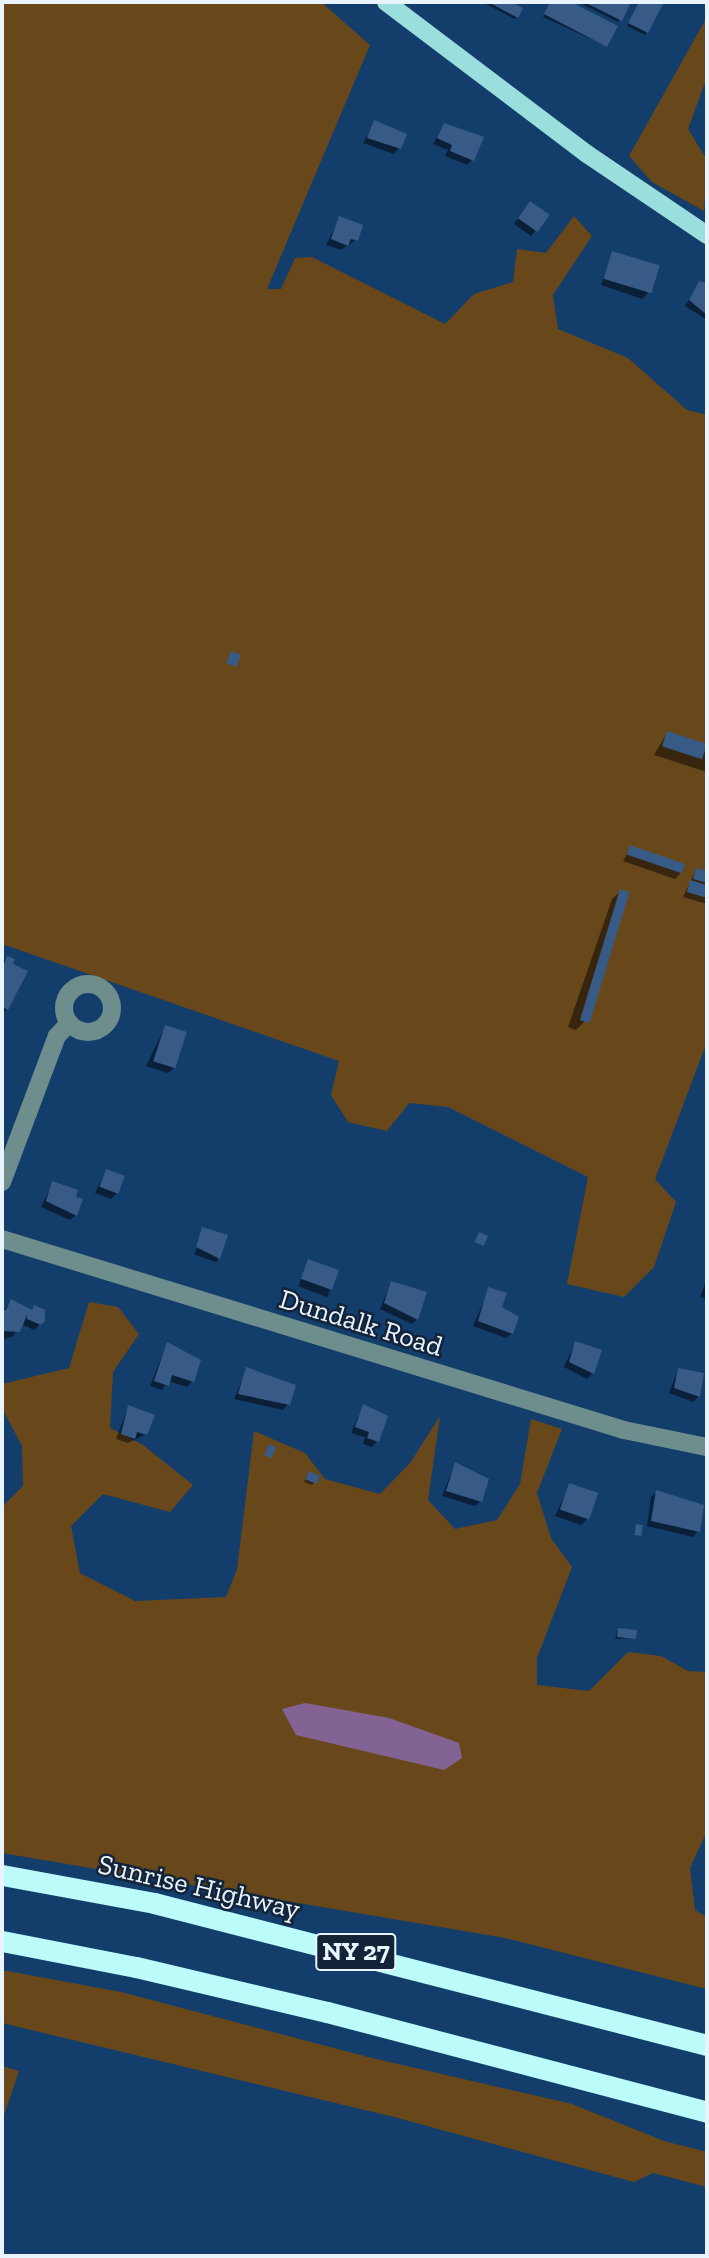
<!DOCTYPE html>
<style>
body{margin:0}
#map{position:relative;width:709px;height:2258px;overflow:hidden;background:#133d6b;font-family:"Zilla Slab",serif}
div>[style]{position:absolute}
.green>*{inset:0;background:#68481a}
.water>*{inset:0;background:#836393}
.shadow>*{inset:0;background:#0007;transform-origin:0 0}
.building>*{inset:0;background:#375b86;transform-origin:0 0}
.minor>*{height:18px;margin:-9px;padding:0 9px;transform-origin:9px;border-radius:9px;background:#6e8e8d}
.minor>.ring{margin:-9px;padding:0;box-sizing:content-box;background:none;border:18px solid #6e8e8d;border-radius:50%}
.major>*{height:18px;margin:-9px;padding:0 9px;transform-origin:9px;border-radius:9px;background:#9adfdd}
.highway>*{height:21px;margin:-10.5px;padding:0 10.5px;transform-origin:10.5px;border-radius:10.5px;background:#bbfcfa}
span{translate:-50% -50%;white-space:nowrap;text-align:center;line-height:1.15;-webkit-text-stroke:5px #132439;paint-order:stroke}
.shield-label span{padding:2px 5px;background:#132439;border:2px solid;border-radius:5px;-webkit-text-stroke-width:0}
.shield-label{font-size:26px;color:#eaf4ff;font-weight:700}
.street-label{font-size:28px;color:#eaf4ff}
.frame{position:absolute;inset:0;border:4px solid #eaf4ff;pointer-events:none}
</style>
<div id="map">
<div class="green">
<div style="clip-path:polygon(2px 2px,321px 2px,370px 45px,267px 289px,281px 289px,295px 258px,312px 257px,445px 324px,474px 294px,513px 282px,517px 249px,546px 253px,574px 216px,592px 236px,553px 295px,558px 329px,628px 358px,687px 410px,707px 415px,707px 1042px,655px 1179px,676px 1202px,654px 1267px,624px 1297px,567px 1284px,588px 1177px,448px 1107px,409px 1103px,387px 1131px,348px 1122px,331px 1095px,339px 1061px,2px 944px)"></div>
<div style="clip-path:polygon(707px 17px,707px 77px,688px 129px,707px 160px,704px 211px,652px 182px,629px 156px)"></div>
<div style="clip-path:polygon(89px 1302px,118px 1307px,139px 1334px,113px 1372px,110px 1428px,143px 1445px,193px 1485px,170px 1512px,103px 1494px,71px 1526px,80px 1573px,135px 1601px,226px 1597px,237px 1569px,254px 1431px,305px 1453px,325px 1479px,380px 1494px,410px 1463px,440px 1416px,428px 1500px,455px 1529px,497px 1520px,520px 1484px,531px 1419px,562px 1429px,537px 1493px,551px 1538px,572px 1567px,537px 1658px,537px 1685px,589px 1691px,628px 1652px,661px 1656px,688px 1671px,707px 1672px,707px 1831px,690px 1868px,695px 1910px,707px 1917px,707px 1989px,505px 1938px,2px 1853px,2px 1507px,23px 1486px,22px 1446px,2px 1408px,2px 1384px,69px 1368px)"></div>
<div style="clip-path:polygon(2px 1970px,121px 1992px,368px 2057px,572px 2104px,664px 2141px,707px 2152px,707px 2187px,653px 2173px,634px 2182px,394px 2117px,2px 2023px)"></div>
<div style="clip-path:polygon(2px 2066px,19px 2071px,2px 2121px)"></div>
</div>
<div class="water">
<div style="clip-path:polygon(305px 1703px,389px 1718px,434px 1734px,459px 1743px,462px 1758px,444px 1770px,296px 1735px,282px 1709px)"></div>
</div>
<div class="shadow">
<div style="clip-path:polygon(482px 2px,512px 2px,517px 17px,515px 19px)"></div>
<div style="clip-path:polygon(550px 2px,567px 2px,616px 26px,606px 46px,543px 17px)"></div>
<div style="clip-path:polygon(578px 2px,629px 2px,618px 22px)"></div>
<div style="clip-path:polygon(640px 2px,662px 2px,645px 35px,627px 26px)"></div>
<div style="clip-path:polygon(375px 122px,399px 148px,394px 154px,363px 143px)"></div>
<div style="clip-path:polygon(444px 125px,472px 160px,467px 165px,445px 156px,448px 150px,433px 144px)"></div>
<div style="clip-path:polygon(525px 208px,548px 215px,531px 236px,514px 224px)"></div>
<div style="clip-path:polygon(340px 218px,356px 240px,341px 250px,326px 245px)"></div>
<div style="clip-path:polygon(612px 253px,648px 293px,642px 299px,601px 285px)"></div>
<div style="clip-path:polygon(699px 284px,707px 289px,707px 320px,685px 306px)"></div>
<div style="clip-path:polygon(667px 733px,707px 746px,707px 772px,654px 755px)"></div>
<div style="clip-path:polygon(631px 847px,681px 873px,675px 879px,623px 861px)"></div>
<div style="clip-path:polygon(696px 870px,707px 872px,707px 904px,683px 897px)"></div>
<div style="clip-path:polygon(621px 891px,585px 1021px,576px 1030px,568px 1027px,612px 899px)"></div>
<div style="clip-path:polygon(7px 958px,7px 1009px,2px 1014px,2px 964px)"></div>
<div style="clip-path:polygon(165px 1027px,174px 1068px,168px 1073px,146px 1066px)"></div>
<div style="clip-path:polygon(106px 1171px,117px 1193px,111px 1199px,95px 1193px)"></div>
<div style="clip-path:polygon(53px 1183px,76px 1215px,70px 1220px,41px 1207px)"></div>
<div style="left:203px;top:1229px;width:24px;height:27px;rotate:19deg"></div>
<div style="left:308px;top:1261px;width:31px;height:27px;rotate:21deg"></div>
<div style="clip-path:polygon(391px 1283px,417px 1319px,412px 1324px,380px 1309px)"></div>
<div style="clip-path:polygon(705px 1283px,707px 1284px,707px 1299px,700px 1297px)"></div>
<div style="clip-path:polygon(489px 1289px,512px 1333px,506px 1338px,473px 1326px)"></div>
<div style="clip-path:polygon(11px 1301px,31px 1311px,34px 1307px,43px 1321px,34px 1330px,21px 1324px,13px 1336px,4px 1339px,2px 1314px)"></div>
<div style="clip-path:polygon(575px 1343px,593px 1373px,587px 1379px,564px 1367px)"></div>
<div style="clip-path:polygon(167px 1344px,192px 1381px,187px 1387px,168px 1381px,162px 1390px,150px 1386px)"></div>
<div style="clip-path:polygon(247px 1369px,288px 1404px,283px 1410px,234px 1399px)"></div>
<div style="clip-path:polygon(678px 1370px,699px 1396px,693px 1402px,669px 1393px)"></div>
<div style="clip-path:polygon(363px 1406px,377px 1441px,372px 1447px,363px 1444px,365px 1437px,351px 1433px)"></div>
<div style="clip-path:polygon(128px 1407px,146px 1434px,128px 1443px,116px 1439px)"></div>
<div style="clip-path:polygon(455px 1464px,481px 1501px,475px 1506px,442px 1496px)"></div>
<div style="clip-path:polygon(307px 1475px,314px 1483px,312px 1485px,304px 1482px)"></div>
<div style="clip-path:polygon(570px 1485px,587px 1519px,581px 1525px,555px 1516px)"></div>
<div style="clip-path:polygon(657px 1492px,698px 1531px,693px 1537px,647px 1526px,651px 1497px)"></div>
<div style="clip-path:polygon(618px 1630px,634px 1638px,615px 1639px)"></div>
</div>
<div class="building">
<div style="clip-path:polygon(488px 2px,511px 2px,523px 8px,518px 18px)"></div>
<div style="clip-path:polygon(550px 2px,571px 2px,618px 26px,607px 47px,544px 14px)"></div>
<div style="clip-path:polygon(584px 2px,631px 2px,622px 21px)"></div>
<div style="clip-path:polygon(639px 2px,664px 2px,648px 33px,628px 23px)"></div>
<div style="clip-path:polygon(374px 120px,407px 134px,401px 149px,367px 138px)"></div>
<div style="clip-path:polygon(444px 123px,484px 137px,474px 161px,450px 151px,452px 145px,437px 138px)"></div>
<div style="left:530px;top:201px;width:24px;height:21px;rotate:35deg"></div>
<div style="clip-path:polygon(339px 216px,363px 225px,358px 241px,351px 239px,348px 246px,331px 239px)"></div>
<div style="left:612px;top:251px;width:50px;height:29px;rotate:17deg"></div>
<div style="clip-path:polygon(699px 281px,707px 283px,707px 315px,689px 300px)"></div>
<div style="left:231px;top:651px;width:11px;height:13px;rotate:22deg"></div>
<div style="left:667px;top:731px;width:42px;height:16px;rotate:18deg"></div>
<div style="left:630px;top:845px;width:58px;height:10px;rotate:19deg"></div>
<div style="clip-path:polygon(696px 868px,707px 871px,707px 883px,693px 879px)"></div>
<div style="clip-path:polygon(690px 880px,707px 885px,707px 898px,687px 892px)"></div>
<div style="left:620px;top:889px;width:10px;height:137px;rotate:17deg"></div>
<div style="clip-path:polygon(7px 956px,15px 959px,13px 964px,28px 971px,8px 1010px,2px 1007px,2px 969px)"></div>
<div style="left:165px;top:1025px;width:23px;height:38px;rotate:18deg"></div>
<div style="left:106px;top:1169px;width:20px;height:19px;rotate:20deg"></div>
<div style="clip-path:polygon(52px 1181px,78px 1190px,76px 1197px,83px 1199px,77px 1216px,46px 1201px)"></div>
<div style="clip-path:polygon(202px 1227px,228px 1235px,220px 1259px,196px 1247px)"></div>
<div style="left:479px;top:1232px;width:10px;height:11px;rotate:24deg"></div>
<div style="left:308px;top:1259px;width:33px;height:21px;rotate:20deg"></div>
<div style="clip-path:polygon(391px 1281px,427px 1292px,418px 1320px,384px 1303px)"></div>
<div style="clip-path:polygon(488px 1287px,507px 1293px,502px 1307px,519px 1317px,513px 1334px,478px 1321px)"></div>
<div style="clip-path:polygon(11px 1299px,32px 1310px,34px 1305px,45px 1310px,45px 1321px,41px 1325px,27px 1319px,27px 1315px,20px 1332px,2px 1331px,2px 1310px,6px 1310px)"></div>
<div style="clip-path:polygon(575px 1341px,602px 1350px,594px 1374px,569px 1362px)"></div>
<div style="clip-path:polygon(167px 1342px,201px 1360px,194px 1382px,172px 1375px,169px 1386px,154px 1381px)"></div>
<div style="clip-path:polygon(246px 1367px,296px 1385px,290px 1405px,238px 1394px)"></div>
<div style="clip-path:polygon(678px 1368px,704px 1373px,700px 1397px,674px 1388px)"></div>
<div style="clip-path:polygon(363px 1404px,388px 1416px,379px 1442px,367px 1438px,369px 1432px,355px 1427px)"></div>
<div style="clip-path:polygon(128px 1405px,155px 1415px,147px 1435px,137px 1432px,135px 1439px,121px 1434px)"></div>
<div style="left:269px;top:1444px;width:8px;height:12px;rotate:23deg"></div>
<div style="clip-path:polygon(455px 1462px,489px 1479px,482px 1502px,446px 1491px)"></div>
<div style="left:309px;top:1471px;width:12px;height:9px;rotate:24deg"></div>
<div style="left:569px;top:1483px;width:31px;height:28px;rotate:19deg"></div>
<div style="clip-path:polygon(656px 1490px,704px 1505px,700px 1532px,651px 1521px)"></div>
<div style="left:636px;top:1524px;width:7px;height:11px;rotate:8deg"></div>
<div style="left:618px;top:1628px;width:19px;height:9px;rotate:6deg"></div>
</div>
<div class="minor">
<div class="ring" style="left:64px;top:984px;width:30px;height:30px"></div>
<div style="left:2px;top:1182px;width:156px;rotate:-69.4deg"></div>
<div style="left:57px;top:1036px;width:18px;rotate:-47deg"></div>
<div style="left:2px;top:1239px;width:651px;rotate:17.07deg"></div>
<div style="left:624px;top:1430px;width:85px;rotate:11.6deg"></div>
</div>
<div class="major">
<div style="left:386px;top:2px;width:252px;rotate:37.1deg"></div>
<div style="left:587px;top:154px;width:145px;rotate:34deg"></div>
</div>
<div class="highway">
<div style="left:2px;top:1875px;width:155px;rotate:10.4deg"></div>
<div style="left:154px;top:1903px;width:571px;rotate:14.4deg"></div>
<div style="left:2px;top:1941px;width:136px;rotate:11deg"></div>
<div style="left:136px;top:1967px;width:196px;rotate:13.3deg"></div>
<div style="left:327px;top:2012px;width:393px;rotate:14.7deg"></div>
</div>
<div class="shield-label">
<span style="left:356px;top:1952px">NY 27</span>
</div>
<div class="street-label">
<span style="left:361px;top:1323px;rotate:17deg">Dundalk Road</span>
<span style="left:199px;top:1887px;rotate:13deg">Sunrise Highway</span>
</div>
<div class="frame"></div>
</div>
